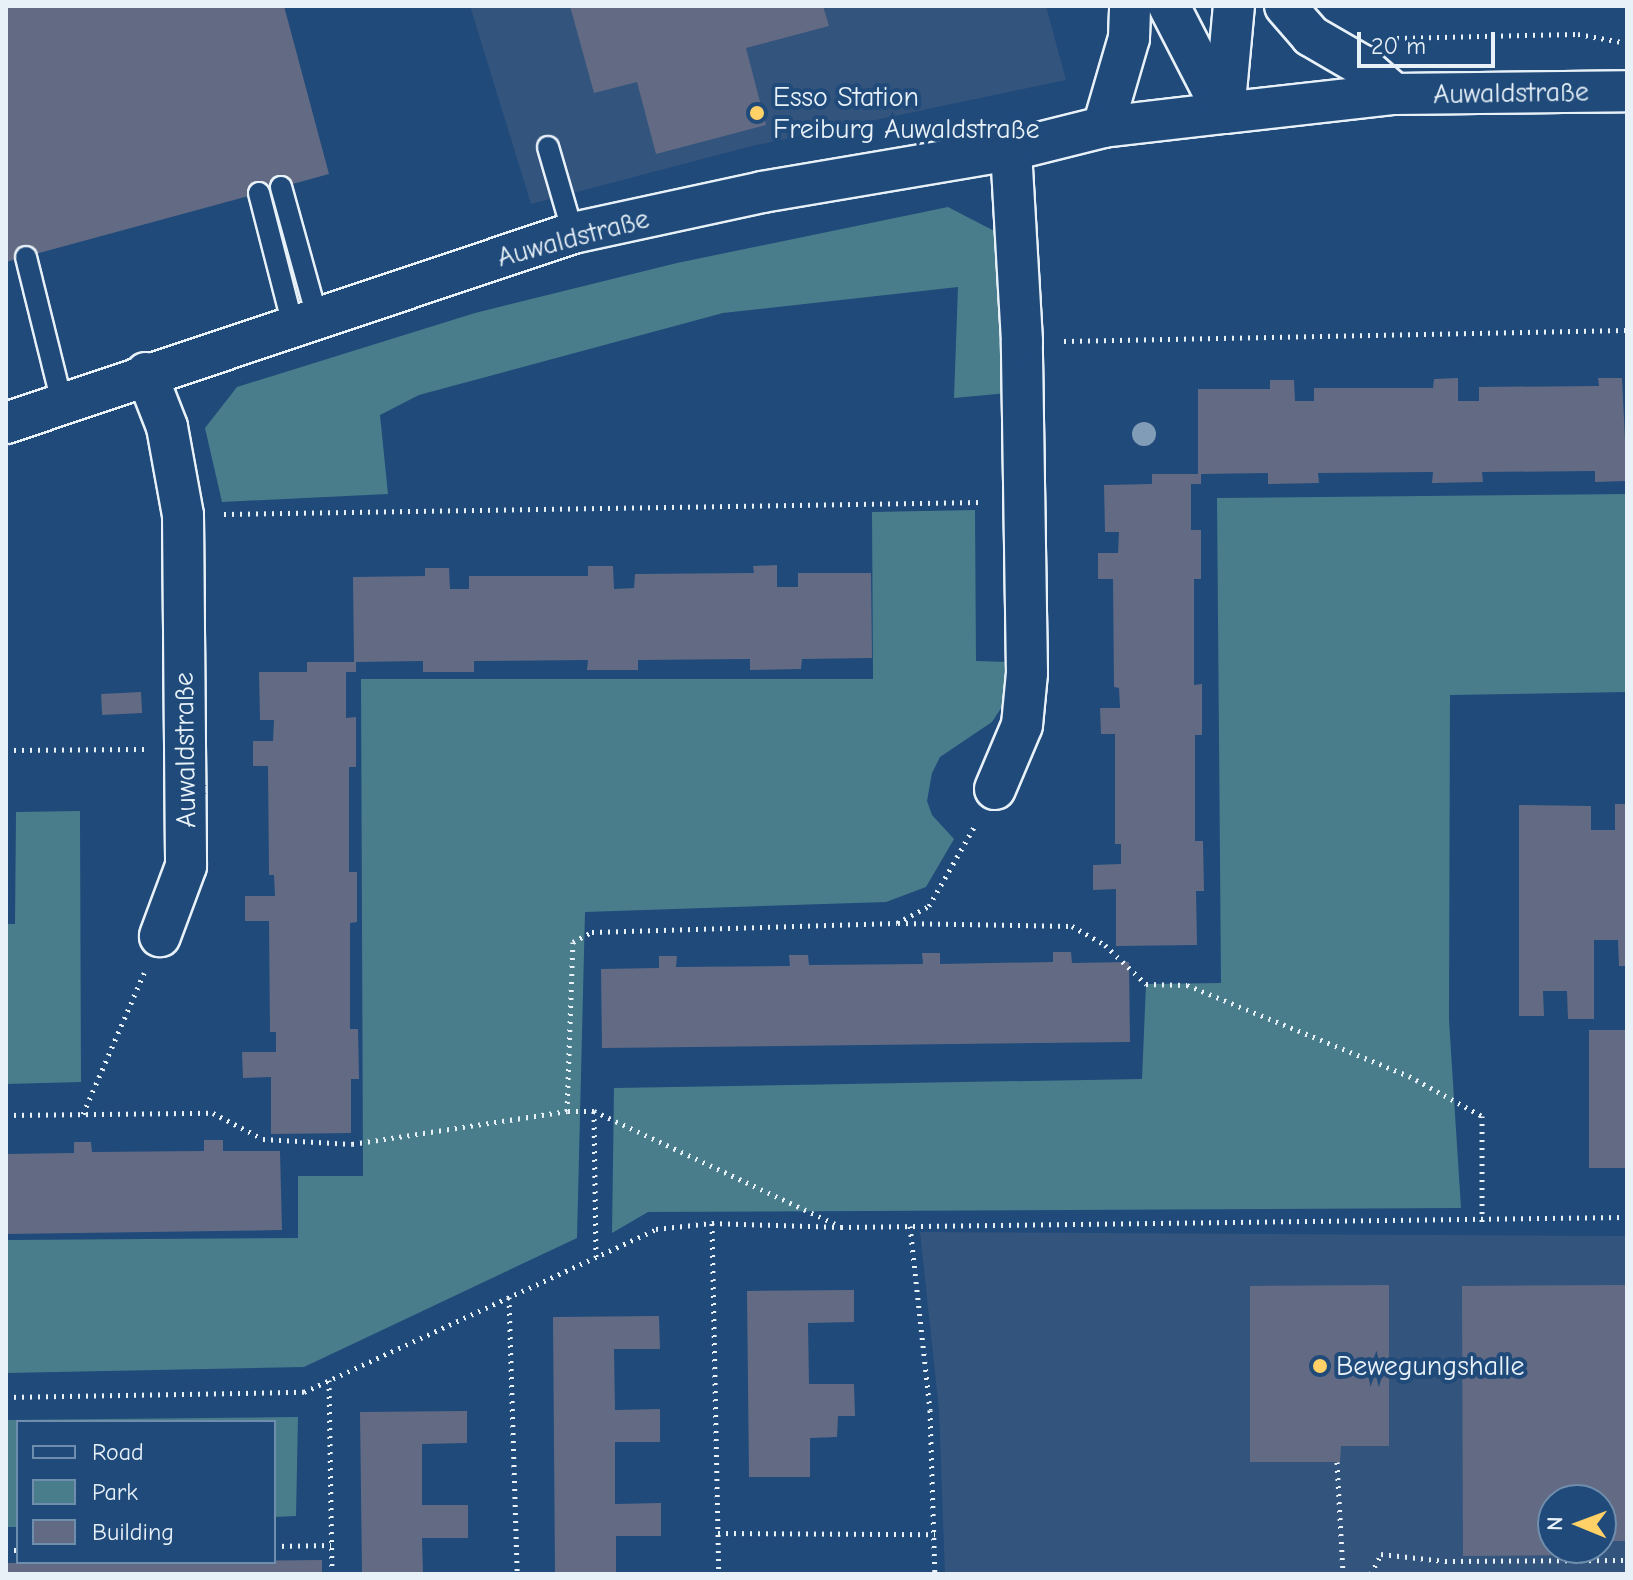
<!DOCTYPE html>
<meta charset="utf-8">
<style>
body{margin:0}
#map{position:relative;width:1633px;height:1580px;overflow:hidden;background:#1f4a7a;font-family:"Comic Neue",sans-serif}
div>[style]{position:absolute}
.built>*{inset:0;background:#33547d}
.green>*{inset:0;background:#497d8b}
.building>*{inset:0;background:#636b84;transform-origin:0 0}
.path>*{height:5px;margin-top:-2.5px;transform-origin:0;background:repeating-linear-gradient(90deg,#e8f1f8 0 2px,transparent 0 8px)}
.roads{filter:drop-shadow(2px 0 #e8f1f8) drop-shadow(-2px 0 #e8f1f8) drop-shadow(0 2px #e8f1f8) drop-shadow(0 -2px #e8f1f8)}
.lane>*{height:20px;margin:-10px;padding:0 10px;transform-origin:10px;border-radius:10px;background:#1f4a7a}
.street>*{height:40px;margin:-20px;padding:0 20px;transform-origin:20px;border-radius:20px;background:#1f4a7a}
.trees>*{width:24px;height:24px;margin:-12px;border-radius:50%;background:#809cb6}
.dots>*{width:22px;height:22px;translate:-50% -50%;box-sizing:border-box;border:4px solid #1f4a7a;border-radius:50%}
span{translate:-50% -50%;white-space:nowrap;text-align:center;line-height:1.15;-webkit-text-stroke:8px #1f4a7a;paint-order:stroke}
.street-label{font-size:28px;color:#e8f1f8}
.poi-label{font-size:28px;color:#e8f1f8}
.left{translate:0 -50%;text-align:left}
.frame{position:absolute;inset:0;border:8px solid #e8f1f8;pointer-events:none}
.legend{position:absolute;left:16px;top:1420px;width:260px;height:144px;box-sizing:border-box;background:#1f4a7a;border:2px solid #6f8dac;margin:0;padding:10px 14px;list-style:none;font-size:24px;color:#e8f1f8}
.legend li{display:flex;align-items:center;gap:16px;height:40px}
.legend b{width:40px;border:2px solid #6f8dac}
.north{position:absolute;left:1537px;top:1484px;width:80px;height:80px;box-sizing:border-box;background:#1f4a7a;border:2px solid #6f8dac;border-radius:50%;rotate:271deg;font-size:22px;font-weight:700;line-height:32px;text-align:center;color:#e8f1f8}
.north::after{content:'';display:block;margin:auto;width:28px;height:36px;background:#ffd166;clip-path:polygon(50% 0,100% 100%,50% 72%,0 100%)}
.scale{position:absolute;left:1357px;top:32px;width:138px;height:36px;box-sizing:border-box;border:4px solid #e8f1f8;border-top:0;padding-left:10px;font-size:24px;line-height:28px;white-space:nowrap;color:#e8f1f8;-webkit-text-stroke:6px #1f4a7a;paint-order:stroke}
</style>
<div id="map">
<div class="built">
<div style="clip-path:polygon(470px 6px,1046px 6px,1066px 80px,752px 146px,531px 204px)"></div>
<div style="clip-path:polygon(evenodd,920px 1232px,1627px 1236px,1627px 1574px,945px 1574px,939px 1410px,920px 1232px,1553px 1500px,1601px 1500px,1601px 1548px,1553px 1548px,1553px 1500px)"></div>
</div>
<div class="green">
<div style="clip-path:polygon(948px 207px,1002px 235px,1008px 393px,954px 398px,958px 287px,723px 313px,419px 395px,380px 415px,388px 494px,222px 502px,205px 428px,237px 387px,475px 313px,677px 263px)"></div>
<div style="clip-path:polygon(1627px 494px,1627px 692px,1450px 695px,1449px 1020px,1461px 1208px,648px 1212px,612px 1233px,614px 1088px,1142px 1079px,1146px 984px,1221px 983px,1217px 498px)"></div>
<div style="clip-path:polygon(975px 510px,976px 661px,1010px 662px,1009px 696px,992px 722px,940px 757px,932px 773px,927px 801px,932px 815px,954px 839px,926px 887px,886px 902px,585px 912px,577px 1238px,304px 1367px,6px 1373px,6px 1240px,298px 1238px,298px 1176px,363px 1176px,361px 679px,873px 679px,872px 512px)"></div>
<div style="clip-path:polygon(80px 811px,81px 1082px,6px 1084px,6px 924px,15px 924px,16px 812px)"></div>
<div style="clip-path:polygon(298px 1417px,296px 1516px,274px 1517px,274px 1422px,18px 1422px,18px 1527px,6px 1527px,6px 1420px)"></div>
</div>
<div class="building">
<div style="clip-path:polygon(6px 6px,284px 6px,329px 174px,6px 262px)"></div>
<div style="clip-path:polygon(570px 6px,823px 6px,829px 26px,746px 48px,766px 125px,656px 154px,637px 82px,594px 93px)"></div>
<div style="clip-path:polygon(1458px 378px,1458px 401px,1479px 401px,1479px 387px,1599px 386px,1598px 378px,1622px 378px,1627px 481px,1595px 482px,1595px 471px,1482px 472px,1483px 482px,1432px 483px,1433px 472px,1318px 473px,1319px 483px,1268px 484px,1268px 473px,1201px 474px,1201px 484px,1191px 484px,1191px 530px,1201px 530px,1201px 579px,1194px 579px,1194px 685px,1202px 684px,1202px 735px,1195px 735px,1195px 841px,1203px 841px,1204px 891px,1196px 891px,1197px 945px,1116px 946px,1116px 889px,1093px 890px,1093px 865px,1121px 864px,1121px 844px,1115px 844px,1115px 734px,1101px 734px,1100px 708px,1120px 708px,1119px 688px,1114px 687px,1113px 579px,1098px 579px,1098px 553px,1118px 553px,1119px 532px,1105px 532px,1104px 485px,1152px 484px,1152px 474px,1198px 474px,1198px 389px,1270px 389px,1270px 380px,1294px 380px,1295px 401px,1314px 401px,1314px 388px,1433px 388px,1434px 379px)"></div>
<div style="clip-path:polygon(777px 565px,777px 587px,798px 587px,798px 573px,871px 573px,872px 658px,802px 659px,801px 669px,750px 670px,750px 659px,638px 660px,638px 670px,587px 670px,588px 660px,474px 661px,474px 672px,423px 672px,423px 661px,356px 662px,356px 672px,346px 672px,346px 718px,356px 717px,356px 767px,349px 767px,349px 872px,357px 872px,357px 922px,350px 923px,350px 1029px,358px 1029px,359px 1079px,351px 1079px,351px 1133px,271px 1134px,271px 1077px,243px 1078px,242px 1052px,276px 1052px,276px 1032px,270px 1032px,269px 921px,245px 921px,245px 896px,275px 896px,274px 875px,269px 875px,268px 766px,253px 766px,253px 741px,273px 741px,274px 720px,260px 720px,259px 672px,307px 672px,307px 662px,354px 662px,353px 577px,425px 576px,425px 568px,449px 568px,450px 589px,469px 589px,469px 576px,588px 576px,588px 566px,613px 566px,614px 589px,634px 588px,635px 574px,754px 573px,753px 566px)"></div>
<div style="left:141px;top:692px;width:21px;height:40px;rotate:87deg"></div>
<div style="clip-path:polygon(1615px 804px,1627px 804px,1627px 966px,1619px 966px,1618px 940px,1594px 940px,1594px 1019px,1568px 1019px,1567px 991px,1543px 991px,1544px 1016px,1519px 1016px,1519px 805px,1591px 806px,1591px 830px,1615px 830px)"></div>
<div style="clip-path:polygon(1053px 952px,1071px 952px,1072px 963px,1129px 962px,1130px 1042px,602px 1048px,601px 969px,659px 968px,659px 956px,677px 956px,676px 967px,790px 966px,789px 955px,808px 955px,809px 965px,923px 964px,922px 953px,940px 953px,940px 964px,1053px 962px)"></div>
<div style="left:1589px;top:1030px;width:38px;height:138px"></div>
<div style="clip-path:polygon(204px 1140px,223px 1140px,223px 1151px,280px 1151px,282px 1230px,6px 1234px,6px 1154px,74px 1153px,74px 1142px,91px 1142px,92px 1152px,204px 1151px)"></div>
<div style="clip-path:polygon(1389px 1285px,1389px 1446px,1341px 1446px,1340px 1462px,1250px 1462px,1250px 1286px)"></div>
<div style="clip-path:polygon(1627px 1285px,1627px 1541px,1601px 1541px,1601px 1500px,1553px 1500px,1553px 1548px,1598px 1548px,1598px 1555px,1463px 1556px,1462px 1286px)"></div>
<div style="clip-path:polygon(854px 1290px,854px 1322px,808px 1323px,809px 1384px,854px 1384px,855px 1416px,838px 1416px,837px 1437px,810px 1438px,810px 1477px,749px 1477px,747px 1291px)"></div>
<div style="clip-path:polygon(659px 1316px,660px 1349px,614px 1349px,615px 1410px,660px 1409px,660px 1442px,615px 1442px,615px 1504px,661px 1503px,661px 1536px,616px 1536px,616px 1574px,555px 1574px,553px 1317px)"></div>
<div style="clip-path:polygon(467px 1411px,467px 1443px,422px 1444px,422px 1505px,468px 1505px,468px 1538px,422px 1538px,423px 1574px,362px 1574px,360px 1412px)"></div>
<div style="clip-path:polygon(322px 1560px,322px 1574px,6px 1574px,6px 1563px)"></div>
</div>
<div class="path">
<div style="left:1397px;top:38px;width:181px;rotate:-1.3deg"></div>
<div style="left:1578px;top:34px;width:50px;rotate:10.4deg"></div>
<div style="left:1064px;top:341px;width:563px;rotate:-1.12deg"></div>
<div style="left:224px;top:514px;width:758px;rotate:-0.91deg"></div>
<div style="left:6px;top:750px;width:138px;rotate:-0.4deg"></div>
<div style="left:898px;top:923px;width:174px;rotate:1deg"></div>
<div style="left:1072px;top:926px;width:38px;rotate:30deg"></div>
<div style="left:1105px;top:945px;width:57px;rotate:43.6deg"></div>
<div style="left:1146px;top:984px;width:41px;rotate:1.4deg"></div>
<div style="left:1187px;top:985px;width:240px;rotate:22.3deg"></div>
<div style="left:1409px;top:1076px;width:83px;rotate:28.7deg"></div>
<div style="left:1482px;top:1116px;width:106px;rotate:90deg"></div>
<div style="left:594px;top:1111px;width:266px;rotate:25.1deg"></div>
<div style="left:83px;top:1114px;width:154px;rotate:-66.6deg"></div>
<div style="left:6px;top:1115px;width:207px;rotate:-0.6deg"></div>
<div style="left:213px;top:1113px;width:56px;rotate:27.5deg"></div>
<div style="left:263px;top:1139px;width:89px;rotate:3.2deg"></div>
<div style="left:352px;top:1144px;width:218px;rotate:-8.7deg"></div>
<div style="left:712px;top:1223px;width:351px;rotate:88.9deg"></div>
<div style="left:910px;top:1226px;width:185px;rotate:83.8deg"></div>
<div style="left:930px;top:1410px;width:164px;rotate:88.3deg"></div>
<div style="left:596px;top:1257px;width:146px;rotate:-90.8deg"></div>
<div style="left:594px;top:1111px;width:27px;rotate:180deg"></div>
<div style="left:567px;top:1111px;width:169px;rotate:-88deg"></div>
<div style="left:573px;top:942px;width:21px;rotate:-28deg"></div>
<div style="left:592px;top:932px;width:305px;rotate:-1.7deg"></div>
<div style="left:897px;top:923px;width:36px;rotate:-28deg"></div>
<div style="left:929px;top:906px;width:91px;rotate:-60.3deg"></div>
<div style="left:509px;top:1297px;width:277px;rotate:88.3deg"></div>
<div style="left:329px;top:1380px;width:194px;rotate:89.1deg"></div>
<div style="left:6px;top:1397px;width:298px;rotate:-1deg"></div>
<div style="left:304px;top:1392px;width:388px;rotate:-24.8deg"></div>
<div style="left:656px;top:1229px;width:56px;rotate:-6.1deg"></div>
<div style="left:712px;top:1223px;width:129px;rotate:1.8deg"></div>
<div style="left:841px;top:1227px;width:786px;rotate:-0.73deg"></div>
<div style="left:1337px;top:1462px;width:112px;rotate:86.9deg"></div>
<div style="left:718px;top:1533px;width:217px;rotate:0.3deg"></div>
<div style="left:274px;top:1546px;width:57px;rotate:-1deg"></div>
<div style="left:6px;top:1550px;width:12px"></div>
<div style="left:1371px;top:1574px;width:22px;rotate:-63deg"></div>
<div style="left:1381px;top:1554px;width:64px;rotate:6.2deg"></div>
<div style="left:1445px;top:1561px;width:182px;rotate:-0.3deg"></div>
</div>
<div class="roads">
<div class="lane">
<div style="left:548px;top:147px;width:90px;rotate:73.8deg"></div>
<div style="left:281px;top:187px;width:135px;rotate:74.5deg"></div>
<div style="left:259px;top:193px;width:136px;rotate:75.6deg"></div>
<div style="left:26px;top:257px;width:150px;rotate:76.1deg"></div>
</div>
<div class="street">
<div style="left:1169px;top:6px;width:120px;rotate:62.8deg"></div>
<div style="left:1285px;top:6px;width:40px;rotate:49deg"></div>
<div style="left:1311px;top:36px;width:58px;rotate:30.1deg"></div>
<div style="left:1361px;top:65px;width:44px;rotate:41.3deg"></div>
<div style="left:1224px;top:113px;width:107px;rotate:-84.7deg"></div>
<div style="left:1103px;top:127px;width:93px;rotate:-73.7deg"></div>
<div style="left:1129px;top:38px;width:32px;rotate:-88deg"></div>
<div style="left:146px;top:373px;width:58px;rotate:68.7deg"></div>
<div style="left:167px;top:427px;width:89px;rotate:79.7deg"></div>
<div style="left:183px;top:515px;width:351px;rotate:89.5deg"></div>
<div style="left:186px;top:866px;width:75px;rotate:110.4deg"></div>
<div style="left:6px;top:423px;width:598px;rotate:-18.53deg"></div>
<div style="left:573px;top:233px;width:193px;rotate:-12.2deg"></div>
<div style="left:762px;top:192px;width:253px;rotate:-9.6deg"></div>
<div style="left:1011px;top:150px;width:95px;rotate:-14deg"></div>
<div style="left:1103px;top:127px;width:122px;rotate:-6.6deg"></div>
<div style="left:1224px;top:113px;width:171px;rotate:-6.4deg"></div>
<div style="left:1394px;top:94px;width:233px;rotate:-0.7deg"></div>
<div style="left:995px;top:789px;width:69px;rotate:-67.1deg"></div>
<div style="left:1022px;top:725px;width:52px;rotate:-84.5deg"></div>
<div style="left:1027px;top:673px;width:332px;rotate:-90.9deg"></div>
<div style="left:1022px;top:341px;width:191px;rotate:-93.3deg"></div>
</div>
</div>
<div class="trees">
<div style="left:1144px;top:434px"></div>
</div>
<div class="dots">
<div style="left:757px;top:113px;background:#ffd166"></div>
<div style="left:1320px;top:1366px;background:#ffd166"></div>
</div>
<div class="street-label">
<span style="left:1511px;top:93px;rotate:-1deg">Auwaldstraße</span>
<span style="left:573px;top:238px;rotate:-15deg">Auwaldstraße</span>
<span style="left:185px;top:750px;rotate:-91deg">Auwaldstraße</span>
</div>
<div class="poi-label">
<span class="left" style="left:773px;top:113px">Esso Station<br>Freiburg Auwaldstraße</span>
<span class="left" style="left:1336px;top:1366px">Bewegungshalle</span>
</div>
<div class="frame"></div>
<ul class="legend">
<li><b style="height:10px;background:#1f4a7a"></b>Road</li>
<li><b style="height:22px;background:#497d8b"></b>Park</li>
<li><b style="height:22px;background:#636b84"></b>Building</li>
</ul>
<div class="north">N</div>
<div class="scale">20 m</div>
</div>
